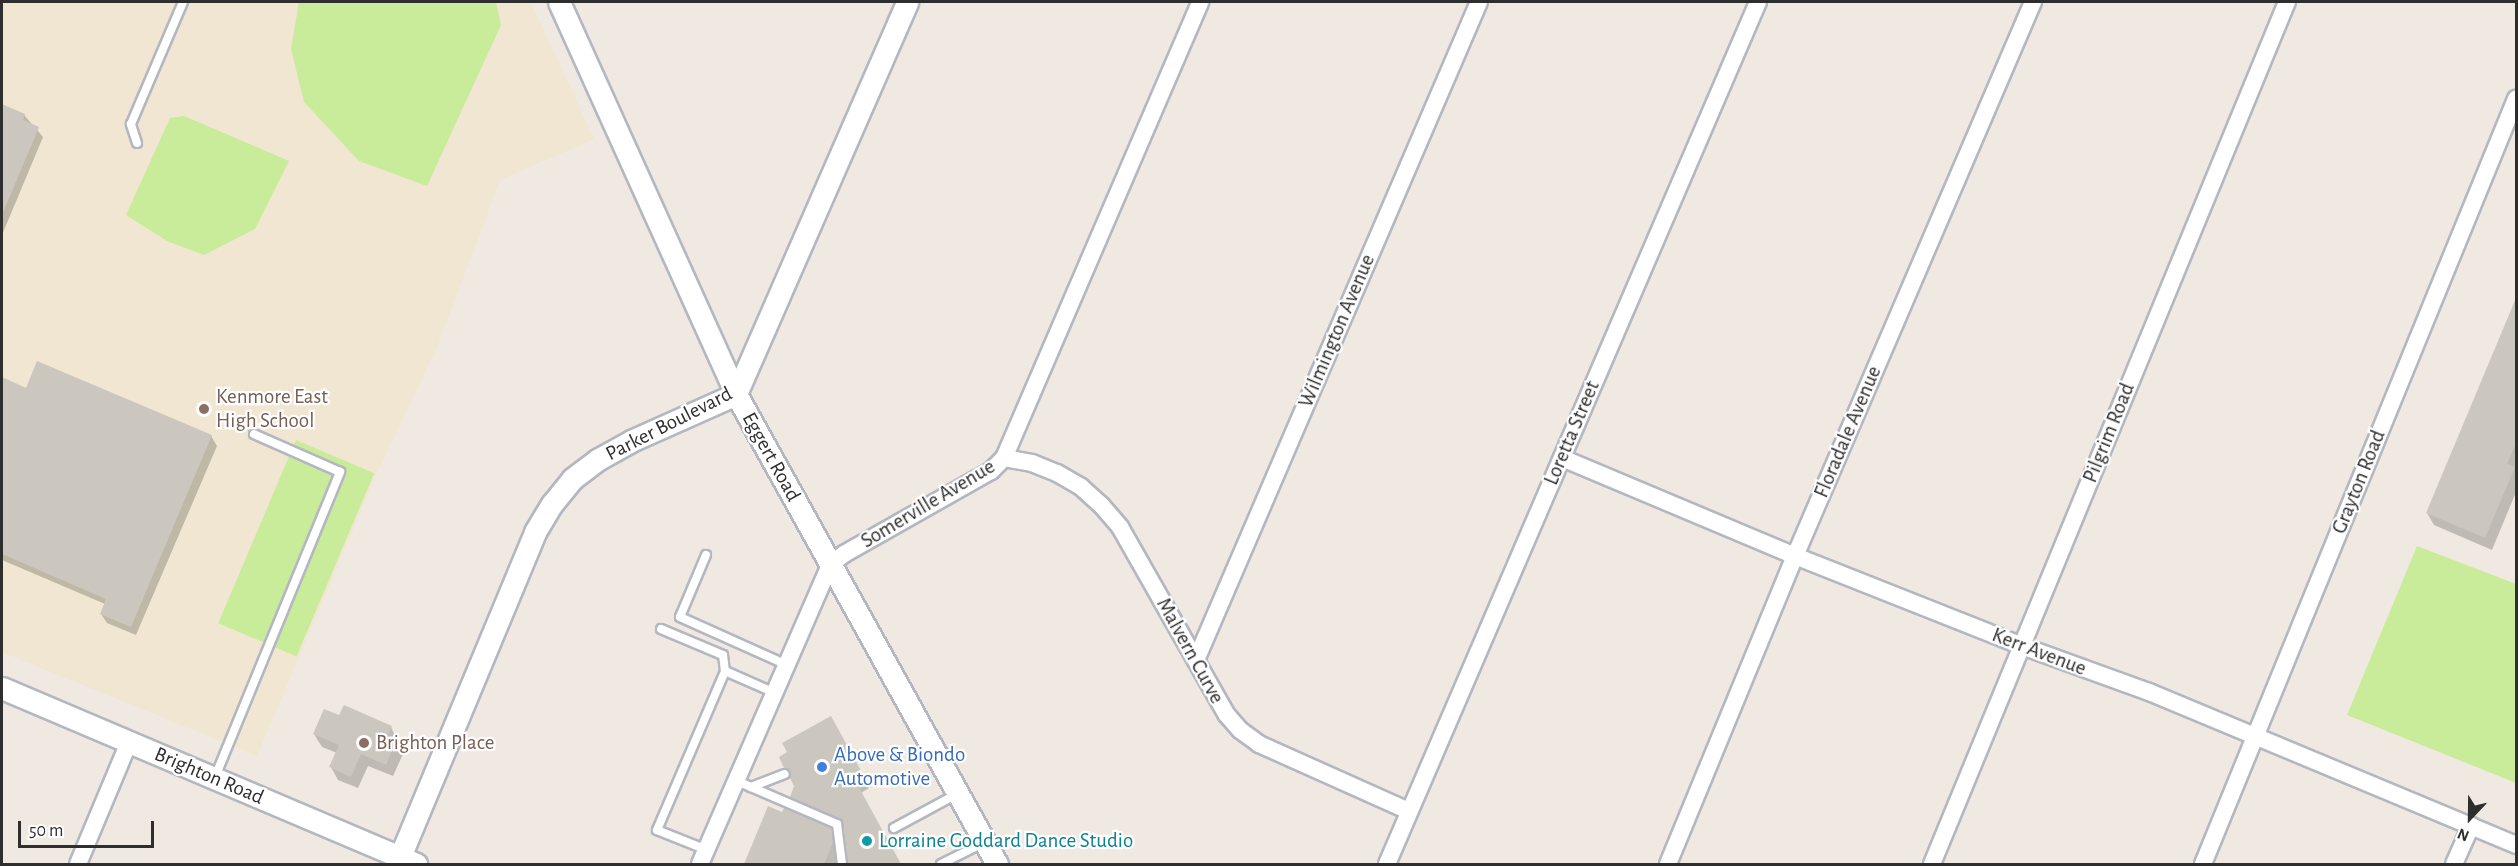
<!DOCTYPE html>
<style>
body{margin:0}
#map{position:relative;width:2518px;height:866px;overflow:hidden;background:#efe9e1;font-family:"Alegreya Sans",sans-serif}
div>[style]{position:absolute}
.education>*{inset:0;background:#f0e6d1}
.pitch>*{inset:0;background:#c9ec9a;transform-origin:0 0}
.shadow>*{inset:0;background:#0003}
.building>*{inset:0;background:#cbc7bf}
.roads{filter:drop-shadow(2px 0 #b4b7c1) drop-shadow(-2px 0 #b4b7c1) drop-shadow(0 2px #b4b7c1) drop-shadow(0 -2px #b4b7c1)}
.service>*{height:8px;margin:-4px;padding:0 4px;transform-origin:4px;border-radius:4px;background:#fff}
.minor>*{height:16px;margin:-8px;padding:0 8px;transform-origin:8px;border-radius:8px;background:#fff}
.tertiary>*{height:21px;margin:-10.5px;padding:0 10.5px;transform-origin:10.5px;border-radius:10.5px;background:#fff}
.dots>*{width:16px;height:16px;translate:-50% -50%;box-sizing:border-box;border:3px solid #fff;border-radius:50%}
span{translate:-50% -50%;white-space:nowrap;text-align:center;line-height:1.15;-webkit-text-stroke:4.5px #fff;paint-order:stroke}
.street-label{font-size:21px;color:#2e2e2e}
.education-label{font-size:21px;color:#785e54}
.left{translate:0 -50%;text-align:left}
.shop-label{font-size:21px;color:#366cbe}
.culture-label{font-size:21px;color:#0d838f}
.frame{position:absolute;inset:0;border:3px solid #2e2e2e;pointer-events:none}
.north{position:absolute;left:2440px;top:788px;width:60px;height:60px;-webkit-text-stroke:4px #fff;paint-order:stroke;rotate:202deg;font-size:16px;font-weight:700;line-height:24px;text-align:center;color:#2e2e2e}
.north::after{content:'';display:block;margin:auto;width:21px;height:27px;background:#2e2e2e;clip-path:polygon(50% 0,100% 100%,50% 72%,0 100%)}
.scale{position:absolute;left:18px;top:821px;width:136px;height:27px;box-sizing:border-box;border:3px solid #2e2e2e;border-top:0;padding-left:8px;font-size:18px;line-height:21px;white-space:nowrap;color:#2e2e2e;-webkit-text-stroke:4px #fff;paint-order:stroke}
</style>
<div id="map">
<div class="education">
<div style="clip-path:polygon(2px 2px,531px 2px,594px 139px,500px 180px,438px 345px,377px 473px,257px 756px,2px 652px)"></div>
</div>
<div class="pitch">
<div style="clip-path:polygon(299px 2px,496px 2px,501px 25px,427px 186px,359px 161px,304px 102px,291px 49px)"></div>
<div style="clip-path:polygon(184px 116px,289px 161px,255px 229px,204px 255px,167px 241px,126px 215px,170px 118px)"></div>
<div style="left:296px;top:440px;width:85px;height:199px;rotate:23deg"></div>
<div style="clip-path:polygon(2417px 546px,2516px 584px,2516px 783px,2347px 715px)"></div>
</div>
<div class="shadow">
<div style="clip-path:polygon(5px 107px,24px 115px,43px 137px,2px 235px,2px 114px)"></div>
<div style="clip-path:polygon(2516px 302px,2516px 492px,2492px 550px,2434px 525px,2427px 513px)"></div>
<div style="clip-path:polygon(38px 363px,211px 436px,217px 446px,136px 635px,107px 623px,101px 614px,105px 604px,2px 560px,2px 379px,27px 390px)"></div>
<div style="clip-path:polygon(340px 717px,391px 727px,403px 754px,393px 776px,368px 766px,358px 788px,338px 780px,331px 767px,337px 753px,322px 747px,314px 734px)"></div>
<div style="clip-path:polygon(831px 718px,869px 788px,861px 793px,900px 864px,849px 864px,845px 828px,797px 806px,791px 797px,796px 786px,781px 758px)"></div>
<div style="clip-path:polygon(769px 808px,830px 830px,836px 840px,839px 864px,745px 864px)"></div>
</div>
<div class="building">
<div style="clip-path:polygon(2px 104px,25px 114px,23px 120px,39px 127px,2px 215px)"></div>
<div style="clip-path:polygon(2516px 298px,2517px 441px,2507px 464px,2515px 467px,2485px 538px,2426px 513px)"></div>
<div style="clip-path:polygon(37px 361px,212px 435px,131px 627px,100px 614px,106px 599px,2px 554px,2px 377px,26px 388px)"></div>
<div style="clip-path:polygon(344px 705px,392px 726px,388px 736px,396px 740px,386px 765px,361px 754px,351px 777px,329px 767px,339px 745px,313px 734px,324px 709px,339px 715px)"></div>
<div style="clip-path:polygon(831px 716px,865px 778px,856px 782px,901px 864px,848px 864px,843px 820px,790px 797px,794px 786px,790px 778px,791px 771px,784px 768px,779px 757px,787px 752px,782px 743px)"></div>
<div style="clip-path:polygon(768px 806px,782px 812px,784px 808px,831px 828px,833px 843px,824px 864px,744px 864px)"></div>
</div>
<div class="roads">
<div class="service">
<div style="left:137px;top:143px;width:20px;rotate:-108deg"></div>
<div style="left:131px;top:124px;width:133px;rotate:-66.9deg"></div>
<div style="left:706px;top:555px;width:67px;rotate:112.8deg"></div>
<div style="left:680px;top:617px;width:117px;rotate:24.2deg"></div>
<div style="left:661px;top:629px;width:67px;rotate:22.8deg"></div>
<div style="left:723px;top:655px;width:16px;rotate:83deg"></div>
<div style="left:215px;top:777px;width:330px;rotate:-67.7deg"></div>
<div style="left:340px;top:472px;width:94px;rotate:-156.2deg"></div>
<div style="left:737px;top:781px;width:109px;rotate:23.3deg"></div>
<div style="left:837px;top:824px;width:40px;rotate:82.9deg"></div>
<div style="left:751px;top:787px;width:36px;rotate:-21deg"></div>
<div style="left:894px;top:828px;width:72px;rotate:-28.4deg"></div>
<div style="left:707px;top:850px;width:54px;rotate:-158.2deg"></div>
<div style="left:657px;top:830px;width:173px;rotate:-66.8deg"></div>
<div style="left:725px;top:671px;width:55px;rotate:23.7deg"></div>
<div style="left:941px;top:864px;width:47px;rotate:-26.6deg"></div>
</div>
<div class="minor">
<div style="left:1004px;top:458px;width:28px;rotate:10deg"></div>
<div style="left:1032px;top:463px;width:27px;rotate:22deg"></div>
<div style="left:1057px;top:473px;width:28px;rotate:30deg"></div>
<div style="left:1081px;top:487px;width:28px;rotate:42deg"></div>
<div style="left:1102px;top:506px;width:28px;rotate:49deg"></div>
<div style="left:1120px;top:527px;width:216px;rotate:60.4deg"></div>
<div style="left:1227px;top:715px;width:20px;rotate:49deg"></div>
<div style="left:1240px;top:730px;width:24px;rotate:36deg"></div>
<div style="left:1259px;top:744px;width:164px;rotate:24.1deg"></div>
<div style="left:1562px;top:458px;width:253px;rotate:22.8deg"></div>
<div style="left:1795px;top:556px;width:244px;rotate:21.6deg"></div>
<div style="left:2022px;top:646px;width:135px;rotate:19.9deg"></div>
<div style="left:2149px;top:692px;width:398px;rotate:22.6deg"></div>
<div style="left:1196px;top:660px;width:716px;rotate:-66.73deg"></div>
<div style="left:78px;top:864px;width:132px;rotate:-67.3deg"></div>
<div style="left:700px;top:864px;width:326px;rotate:-66.5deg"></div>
<div style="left:830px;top:565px;width:18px;rotate:-38deg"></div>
<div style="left:844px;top:554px;width:169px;rotate:-29.5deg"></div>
<div style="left:991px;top:471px;width:18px;rotate:-45deg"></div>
<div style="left:1004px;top:458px;width:496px;rotate:-66.7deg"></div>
<div style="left:1387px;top:864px;width:938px;rotate:-66.71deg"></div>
<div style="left:1668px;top:864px;width:333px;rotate:-67.6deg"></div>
<div style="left:1795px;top:556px;width:603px;rotate:-66.75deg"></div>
<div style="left:1932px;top:864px;width:932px;rotate:-67.62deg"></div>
<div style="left:2203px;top:864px;width:827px;rotate:-67.75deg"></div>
<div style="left:2454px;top:864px;width:42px;rotate:-65.9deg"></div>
</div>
<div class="tertiary">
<div style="left:559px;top:2px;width:430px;rotate:65.7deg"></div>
<div style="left:736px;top:394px;width:538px;rotate:60.96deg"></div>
<div style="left:2px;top:688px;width:450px;rotate:23deg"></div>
<div style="left:397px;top:864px;width:360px;rotate:-67.4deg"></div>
<div style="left:535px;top:532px;width:33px;rotate:-59deg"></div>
<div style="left:552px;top:504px;width:32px;rotate:-51deg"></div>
<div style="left:572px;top:479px;width:31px;rotate:-37deg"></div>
<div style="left:597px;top:460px;width:39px;rotate:-29deg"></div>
<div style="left:631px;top:441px;width:115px;rotate:-24.1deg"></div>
<div style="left:736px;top:394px;width:428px;rotate:-66.4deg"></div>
</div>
</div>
<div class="dots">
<div style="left:204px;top:409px;background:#8d6e63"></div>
<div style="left:364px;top:743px;background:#8d6e63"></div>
<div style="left:822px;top:767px;background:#3f7fe0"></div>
<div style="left:867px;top:841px;background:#0f9aa8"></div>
</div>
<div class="street-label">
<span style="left:1337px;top:331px;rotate:-67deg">Wilmington Avenue</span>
<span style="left:669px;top:424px;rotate:-27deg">Parker Boulevard</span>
<span style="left:1848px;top:432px;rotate:-67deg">Floradale Avenue</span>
<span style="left:1572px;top:433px;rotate:-67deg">Loretta Street</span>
<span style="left:2109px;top:433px;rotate:-68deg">Pilgrim Road</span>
<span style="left:771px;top:457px;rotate:61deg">Eggert Road</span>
<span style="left:2359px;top:482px;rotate:-68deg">Grayton Road</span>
<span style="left:928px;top:504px;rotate:-31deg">Somerville Avenue</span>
<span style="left:1190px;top:651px;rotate:61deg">Malvern Curve</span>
<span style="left:2039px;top:652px;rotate:21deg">Kerr Avenue</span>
<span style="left:209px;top:776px;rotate:23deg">Brighton Road</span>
</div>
<div class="education-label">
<span class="left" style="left:216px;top:409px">Kenmore East<br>High School</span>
<span class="left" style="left:376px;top:743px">Brighton Place</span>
</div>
<div class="shop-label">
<span class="left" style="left:834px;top:767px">Above &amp; Biondo<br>Automotive</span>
</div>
<div class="culture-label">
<span class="left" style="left:879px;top:841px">Lorraine Goddard Dance Studio</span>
</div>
<div class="frame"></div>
<div class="north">N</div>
<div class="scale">50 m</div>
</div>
